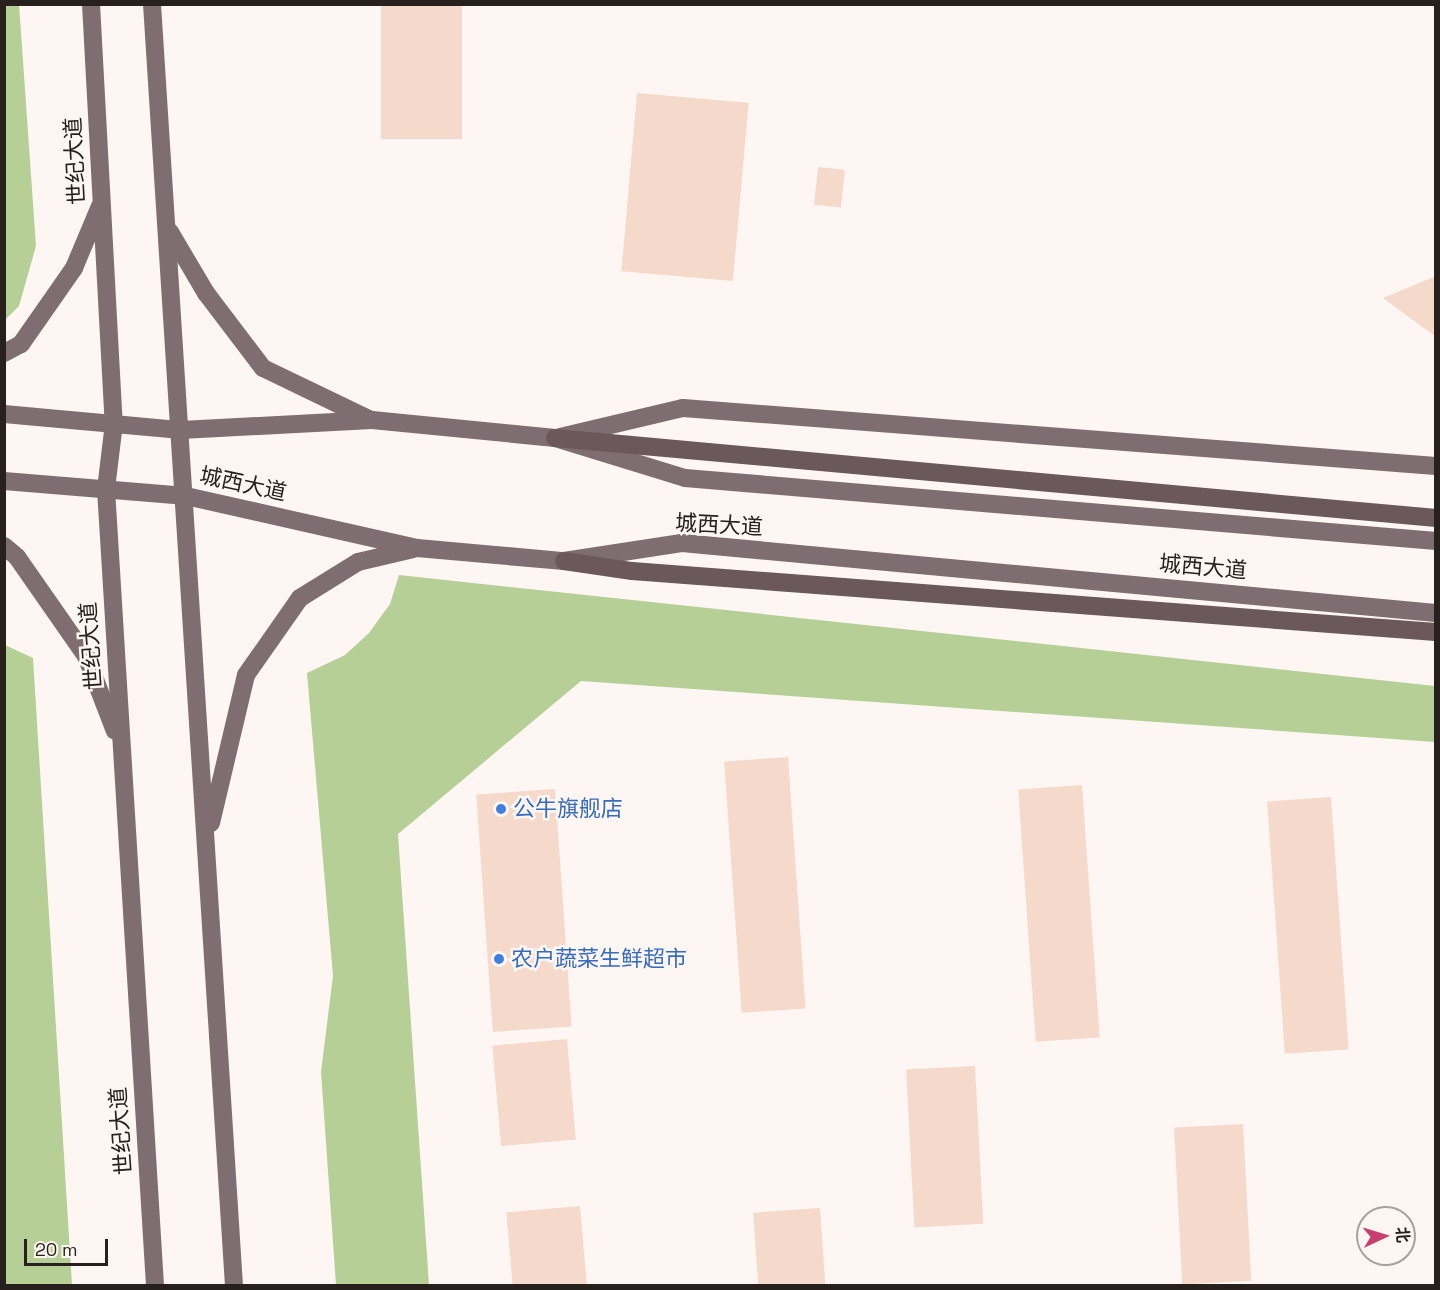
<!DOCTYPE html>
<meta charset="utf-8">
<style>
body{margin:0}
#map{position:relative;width:1440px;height:1290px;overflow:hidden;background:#fef6f2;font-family:"Space Grotesk","Noto Sans SC",sans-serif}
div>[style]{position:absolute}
.green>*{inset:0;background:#b6cf97}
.building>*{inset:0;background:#f5dacc;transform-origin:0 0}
.major>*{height:18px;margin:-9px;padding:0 9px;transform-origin:9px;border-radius:9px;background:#7f6e71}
.highway>*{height:18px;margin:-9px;padding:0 9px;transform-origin:9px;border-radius:9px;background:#6b585b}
.dots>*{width:16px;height:16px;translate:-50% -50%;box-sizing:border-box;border:3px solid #fef6f2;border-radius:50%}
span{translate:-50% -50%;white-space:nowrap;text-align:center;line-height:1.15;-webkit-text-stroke:5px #fef6f2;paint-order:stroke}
.street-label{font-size:22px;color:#27201c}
.shop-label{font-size:22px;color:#366cbe}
.left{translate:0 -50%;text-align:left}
.frame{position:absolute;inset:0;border:6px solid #27201c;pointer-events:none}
.north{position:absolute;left:1356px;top:1206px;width:60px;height:60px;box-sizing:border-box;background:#fef6f2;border:2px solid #a8a09c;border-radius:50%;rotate:86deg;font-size:16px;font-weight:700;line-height:24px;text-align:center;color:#27201c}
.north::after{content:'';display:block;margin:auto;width:21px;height:27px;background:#c93d6f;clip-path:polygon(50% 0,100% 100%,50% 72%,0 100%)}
.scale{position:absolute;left:24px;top:1239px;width:84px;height:27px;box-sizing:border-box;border:3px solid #27201c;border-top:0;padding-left:8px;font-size:18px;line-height:21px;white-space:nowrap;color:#27201c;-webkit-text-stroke:4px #fef6f2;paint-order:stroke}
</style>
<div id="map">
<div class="green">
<div style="clip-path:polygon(19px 4px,36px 246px,19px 306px,5px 320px,4px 5px)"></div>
<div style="clip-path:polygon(399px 575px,1435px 686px,1435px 742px,581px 681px,398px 834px,429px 1285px,336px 1285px,321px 1072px,333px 976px,307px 673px,345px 655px,369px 633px,390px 604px)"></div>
<div style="clip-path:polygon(5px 645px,33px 658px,72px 1285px,5px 1285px)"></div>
</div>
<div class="building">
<div style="left:381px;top:4px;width:81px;height:135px"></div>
<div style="left:637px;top:93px;width:112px;height:179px;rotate:5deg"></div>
<div style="left:818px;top:167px;width:27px;height:38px;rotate:6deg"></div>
<div style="clip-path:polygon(1436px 276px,1436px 337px,1383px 298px)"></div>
<div style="left:788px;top:757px;width:252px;height:64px;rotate:86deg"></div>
<div style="left:1082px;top:785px;width:253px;height:64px;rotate:86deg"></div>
<div style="left:555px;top:789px;width:238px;height:79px;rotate:86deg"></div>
<div style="left:1331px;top:797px;width:253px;height:64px;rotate:86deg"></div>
<div style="left:567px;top:1039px;width:101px;height:75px;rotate:85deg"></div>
<div style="left:975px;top:1066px;width:158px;height:69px;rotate:87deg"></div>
<div style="left:1243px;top:1124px;width:157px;height:69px;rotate:87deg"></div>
<div style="left:580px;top:1206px;width:80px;height:74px;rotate:85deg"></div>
<div style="left:820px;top:1208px;width:78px;height:67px;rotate:86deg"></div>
</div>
<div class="major">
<div style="left:91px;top:4px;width:420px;rotate:86.9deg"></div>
<div style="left:114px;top:423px;width:66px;rotate:96.9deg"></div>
<div style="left:106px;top:489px;width:799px;rotate:86.48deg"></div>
<div style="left:152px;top:4px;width:1285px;rotate:86.34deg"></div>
<div style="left:170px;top:232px;width:71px;rotate:59.5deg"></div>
<div style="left:206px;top:293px;width:94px;rotate:52.8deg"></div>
<div style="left:263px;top:368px;width:120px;rotate:25.7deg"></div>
<div style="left:4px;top:353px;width:19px;rotate:-28deg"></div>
<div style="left:21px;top:344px;width:93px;rotate:-55.1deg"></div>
<div style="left:74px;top:268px;width:67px;rotate:-67.2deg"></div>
<div style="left:4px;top:414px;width:178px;rotate:5.2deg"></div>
<div style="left:181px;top:430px;width:191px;rotate:-3deg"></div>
<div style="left:372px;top:420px;width:184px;rotate:5.6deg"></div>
<div style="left:555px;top:438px;width:136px;rotate:17.1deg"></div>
<div style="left:685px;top:478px;width:754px;rotate:4.8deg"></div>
<div style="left:560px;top:437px;width:126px;rotate:-13.3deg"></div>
<div style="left:683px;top:408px;width:755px;rotate:4.4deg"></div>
<div style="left:4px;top:481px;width:183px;rotate:4.7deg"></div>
<div style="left:186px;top:496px;width:237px;rotate:12.7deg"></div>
<div style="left:417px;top:548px;width:148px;rotate:5.1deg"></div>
<div style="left:564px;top:561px;width:119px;rotate:-8.7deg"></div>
<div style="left:682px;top:543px;width:757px;rotate:5.3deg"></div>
<div style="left:4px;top:546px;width:17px;rotate:40deg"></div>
<div style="left:17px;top:557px;width:121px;rotate:55.1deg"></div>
<div style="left:86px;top:656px;width:80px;rotate:68.9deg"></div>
<div style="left:211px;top:823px;width:152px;rotate:-76.7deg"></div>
<div style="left:246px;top:675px;width:94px;rotate:-55deg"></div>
<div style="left:300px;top:598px;width:68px;rotate:-31.8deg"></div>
<div style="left:358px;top:562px;width:57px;rotate:-13.3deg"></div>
</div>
<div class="highway">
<div style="left:555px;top:438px;width:885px;rotate:5.19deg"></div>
<div style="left:564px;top:561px;width:69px;rotate:8.4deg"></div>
<div style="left:632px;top:571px;width:806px;rotate:4.34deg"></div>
</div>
<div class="dots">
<div style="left:501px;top:809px;background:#3f7fe0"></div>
<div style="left:499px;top:959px;background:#3f7fe0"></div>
</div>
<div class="street-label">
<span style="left:75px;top:161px;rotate:-93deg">世纪大道</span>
<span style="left:243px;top:484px;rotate:12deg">城西大道</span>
<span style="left:719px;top:525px;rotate:3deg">城西大道</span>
<span style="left:1203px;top:567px;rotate:5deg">城西大道</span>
<span style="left:91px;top:646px;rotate:-94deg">世纪大道</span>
<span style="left:121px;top:1131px;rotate:-94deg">世纪大道</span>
</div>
<div class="shop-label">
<span class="left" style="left:513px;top:809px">公牛旗舰店</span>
<span class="left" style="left:511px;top:959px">农户蔬菜生鲜超市</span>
</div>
<div class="frame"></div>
<div class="north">北</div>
<div class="scale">20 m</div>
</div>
